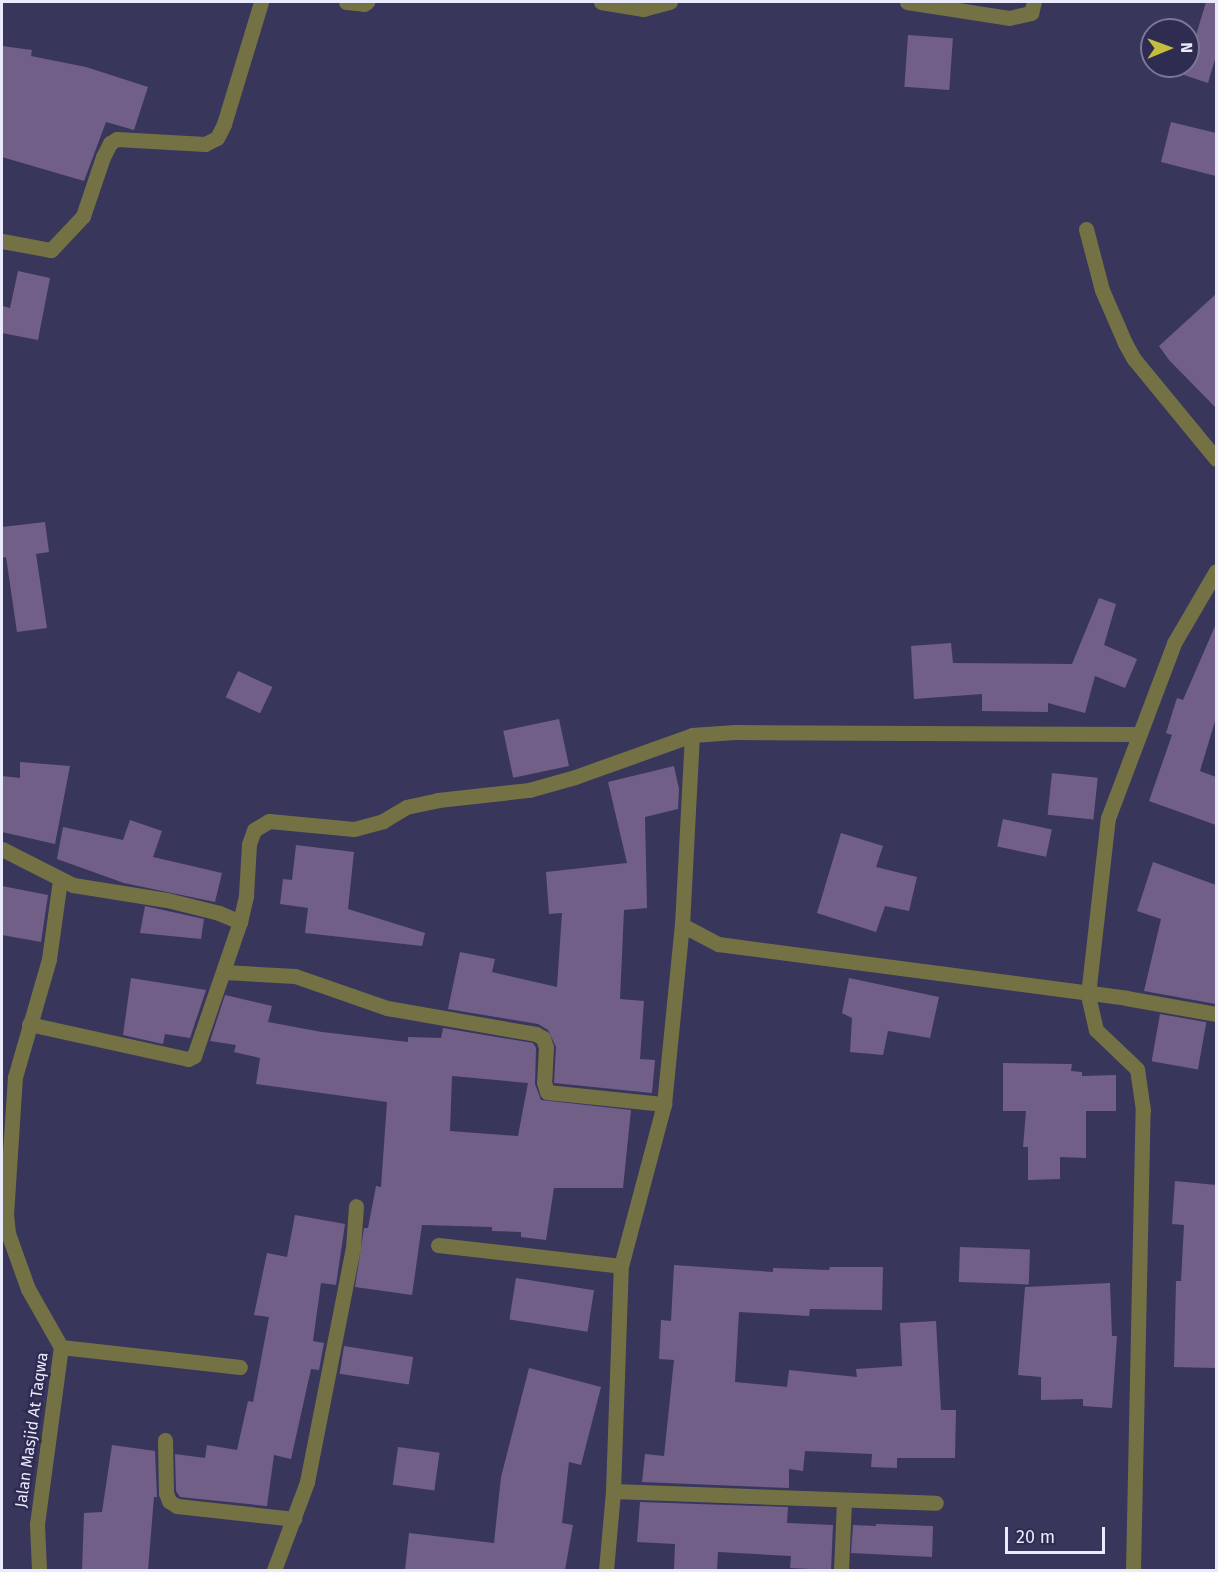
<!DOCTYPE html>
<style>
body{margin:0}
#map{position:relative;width:1218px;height:1572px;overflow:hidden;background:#39365c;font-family:"Fira Sans",sans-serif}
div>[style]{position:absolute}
.building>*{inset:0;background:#725f88;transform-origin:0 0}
.minor>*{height:15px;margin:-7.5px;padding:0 7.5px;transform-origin:7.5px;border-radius:7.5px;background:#747245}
span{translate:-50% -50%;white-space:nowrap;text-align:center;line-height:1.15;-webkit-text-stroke:5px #2f2c51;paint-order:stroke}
.street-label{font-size:16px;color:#eaeafd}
.frame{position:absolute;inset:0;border:3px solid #eaeafd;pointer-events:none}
.north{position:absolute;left:1140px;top:18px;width:60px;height:60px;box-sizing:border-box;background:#2f2c51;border:2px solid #7a7896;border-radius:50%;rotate:89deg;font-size:16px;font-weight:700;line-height:24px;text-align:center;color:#eaeafd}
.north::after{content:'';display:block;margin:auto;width:21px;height:27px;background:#c5bc3d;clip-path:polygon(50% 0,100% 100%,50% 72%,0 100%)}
.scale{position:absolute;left:1005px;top:1527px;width:100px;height:27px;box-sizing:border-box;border:3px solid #eaeafd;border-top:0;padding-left:8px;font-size:18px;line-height:21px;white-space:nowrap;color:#eaeafd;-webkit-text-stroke:4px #2f2c51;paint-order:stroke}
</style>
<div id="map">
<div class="building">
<div style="clip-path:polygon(1206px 2px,1216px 2px,1216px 56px,1208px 83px,1184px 75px)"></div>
<div style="left:908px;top:35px;width:45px;height:52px;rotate:4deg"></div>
<div style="clip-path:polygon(2px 46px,32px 50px,31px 56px,86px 67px,148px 87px,134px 130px,106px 122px,84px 181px,2px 157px)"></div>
<div style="clip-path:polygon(1171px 122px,1216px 133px,1216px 176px,1161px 162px)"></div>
<div style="clip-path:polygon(18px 271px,50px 278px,38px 340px,2px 333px,2px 306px,10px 308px)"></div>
<div style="clip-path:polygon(1216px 294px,1216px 408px,1169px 360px,1159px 346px)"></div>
<div style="clip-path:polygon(45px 522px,49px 552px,36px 554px,47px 628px,17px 632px,6px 557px,2px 558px,2px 527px)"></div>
<div style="clip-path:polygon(1099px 598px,1116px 604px,1104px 645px,1137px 659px,1125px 688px,1095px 676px,1085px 713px,1048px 703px,1048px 712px,982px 711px,982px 694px,914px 699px,911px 646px,951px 643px,953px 663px,1072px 664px)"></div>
<div style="clip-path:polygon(1216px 624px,1216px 718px,1200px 771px,1216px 777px,1216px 825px,1149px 801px,1172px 735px,1166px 733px,1177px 698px,1183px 700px)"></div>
<div style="left:238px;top:671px;width:38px;height:29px;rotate:25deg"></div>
<div style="left:559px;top:719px;width:48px;height:57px;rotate:78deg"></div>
<div style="clip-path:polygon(20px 762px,70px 766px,55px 844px,2px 832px,2px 776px,20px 778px)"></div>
<div style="clip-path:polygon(674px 766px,679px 789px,678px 809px,645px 817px,647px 908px,624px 910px,620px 999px,644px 1001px,640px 1059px,655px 1060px,652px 1093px,554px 1083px,556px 1047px,548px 1030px,538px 1024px,448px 1009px,460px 952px,495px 959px,492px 972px,557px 987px,562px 913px,549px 914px,546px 872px,627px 863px,608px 782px)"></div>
<div style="left:1052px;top:773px;width:46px;height:42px;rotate:6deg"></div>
<div style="left:1003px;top:819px;width:50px;height:28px;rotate:12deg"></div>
<div style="clip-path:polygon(130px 820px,162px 831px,153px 857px,222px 873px,215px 902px,124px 883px,57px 859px,63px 827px,123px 840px)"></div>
<div style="clip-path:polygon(841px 833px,883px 846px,876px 867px,917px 877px,909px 911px,885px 906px,876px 932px,817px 913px)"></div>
<div style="clip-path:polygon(296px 845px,354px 852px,348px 909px,425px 933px,422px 946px,305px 933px,308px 908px,280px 904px,283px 879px,292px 880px)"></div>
<div style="clip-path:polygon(1153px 862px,1216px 885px,1216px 1004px,1144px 991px,1161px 919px,1137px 911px)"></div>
<div style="clip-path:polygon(2px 886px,48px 895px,41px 942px,2px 935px)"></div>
<div style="clip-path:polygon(145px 906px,204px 919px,201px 939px,140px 933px)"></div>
<div style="clip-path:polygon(131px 978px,206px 990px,190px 1038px,165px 1034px,163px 1044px,123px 1035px)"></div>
<div style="clip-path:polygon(849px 978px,939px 997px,930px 1038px,888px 1031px,883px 1055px,850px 1052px,852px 1018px,842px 1013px)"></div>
<div style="clip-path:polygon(evenodd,225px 995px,272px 1006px,268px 1022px,322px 1032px,408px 1042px,408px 1037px,441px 1038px,443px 1028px,533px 1043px,536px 1048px,535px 1084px,541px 1100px,631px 1110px,623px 1188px,554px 1188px,546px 1240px,521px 1237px,521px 1232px,492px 1231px,492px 1227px,422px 1225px,412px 1295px,355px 1287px,364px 1228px,368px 1228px,376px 1186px,381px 1187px,387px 1102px,256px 1084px,260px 1058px,234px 1052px,236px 1045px,210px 1041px,225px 995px,452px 1076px,528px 1083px,518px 1136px,450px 1131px,452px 1076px)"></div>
<div style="left:1160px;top:1014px;width:47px;height:48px;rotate:10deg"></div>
<div style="clip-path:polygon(1003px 1063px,1072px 1064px,1071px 1071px,1082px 1072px,1082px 1076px,1116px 1075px,1116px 1111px,1086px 1111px,1086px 1158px,1060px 1157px,1060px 1179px,1028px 1180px,1028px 1147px,1023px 1147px,1026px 1111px,1003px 1111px)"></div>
<div style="clip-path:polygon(1175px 1181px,1216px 1185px,1216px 1368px,1174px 1367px,1176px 1281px,1181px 1281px,1184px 1225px,1172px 1224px)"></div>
<div style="clip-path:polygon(295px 1215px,345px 1224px,336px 1285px,321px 1283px,313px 1341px,324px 1343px,319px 1370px,311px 1369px,291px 1459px,274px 1455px,267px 1506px,180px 1497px,176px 1491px,175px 1454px,205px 1458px,207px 1445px,237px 1450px,248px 1401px,253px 1402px,269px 1317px,254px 1315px,267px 1253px,287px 1257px)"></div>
<div style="left:960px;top:1247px;width:70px;height:35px;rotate:2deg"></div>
<div style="clip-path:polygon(674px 1265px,773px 1272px,773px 1268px,829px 1270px,830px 1267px,883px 1267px,882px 1310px,810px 1309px,809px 1316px,739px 1312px,735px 1382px,787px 1387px,789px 1370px,857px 1377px,856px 1369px,902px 1366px,900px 1323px,936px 1321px,941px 1410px,956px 1410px,955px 1458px,897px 1458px,897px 1468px,871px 1467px,872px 1454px,805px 1451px,803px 1471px,789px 1469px,789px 1488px,642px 1482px,645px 1454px,664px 1456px,674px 1360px,659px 1359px,661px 1320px,671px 1321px)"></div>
<div style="left:516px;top:1278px;width:79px;height:42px;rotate:9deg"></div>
<div style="clip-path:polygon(1110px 1283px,1112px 1336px,1117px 1336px,1112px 1408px,1083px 1406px,1083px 1399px,1041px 1400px,1041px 1377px,1018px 1375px,1025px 1287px)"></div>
<div style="left:344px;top:1346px;width:70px;height:28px;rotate:9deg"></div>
<div style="clip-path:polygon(529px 1368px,601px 1387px,581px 1465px,569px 1462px,562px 1523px,573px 1525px,565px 1570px,405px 1570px,409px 1533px,494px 1543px,501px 1477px)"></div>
<div style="clip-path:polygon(112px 1445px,155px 1451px,157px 1497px,154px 1497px,148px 1570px,82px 1570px,84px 1513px,102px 1512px)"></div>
<div style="left:398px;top:1447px;width:42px;height:38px;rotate:8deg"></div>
<div style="clip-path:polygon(640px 1502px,788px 1507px,787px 1523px,833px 1525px,831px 1570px,790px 1568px,791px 1556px,718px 1552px,717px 1570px,674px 1570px,675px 1544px,637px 1542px)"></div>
<div style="clip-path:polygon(876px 1524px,933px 1526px,932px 1557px,851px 1553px,853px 1525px,876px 1526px)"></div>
</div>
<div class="minor">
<div style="left:346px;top:2px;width:18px;rotate:6deg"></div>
<div style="left:364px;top:4px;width:4px;rotate:-34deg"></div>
<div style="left:601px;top:2px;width:43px;rotate:9.5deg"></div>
<div style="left:643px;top:9px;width:28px;rotate:-15deg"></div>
<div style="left:907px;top:2px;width:103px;rotate:8.9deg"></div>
<div style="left:1009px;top:18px;width:23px;rotate:-13deg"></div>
<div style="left:1031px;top:13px;width:11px;rotate:-75deg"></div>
<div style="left:1086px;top:229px;width:63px;rotate:75.3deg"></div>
<div style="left:1102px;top:290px;width:58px;rotate:66.5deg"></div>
<div style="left:1125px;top:343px;width:18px;rotate:61deg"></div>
<div style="left:1134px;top:359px;width:129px;rotate:50.6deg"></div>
<div style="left:2px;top:241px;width:50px;rotate:10.4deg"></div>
<div style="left:51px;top:250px;width:47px;rotate:-46.7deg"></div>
<div style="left:83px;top:216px;width:62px;rotate:-71.3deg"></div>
<div style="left:103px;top:157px;width:16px;rotate:-63deg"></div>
<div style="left:110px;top:143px;width:8px;rotate:-30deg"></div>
<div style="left:117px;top:139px;width:88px;rotate:3.3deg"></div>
<div style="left:205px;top:144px;width:13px;rotate:-27deg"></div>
<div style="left:217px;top:138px;width:16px;rotate:-63deg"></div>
<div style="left:224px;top:124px;width:127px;rotate:-73.1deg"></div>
<div style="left:2px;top:849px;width:80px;rotate:26.9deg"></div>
<div style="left:73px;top:885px;width:95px;rotate:9.1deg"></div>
<div style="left:167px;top:900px;width:54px;rotate:14deg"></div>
<div style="left:219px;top:913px;width:23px;rotate:23deg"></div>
<div style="left:682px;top:925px;width:41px;rotate:27.8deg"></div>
<div style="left:718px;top:944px;width:412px;rotate:7.5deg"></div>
<div style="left:1126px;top:998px;width:91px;rotate:10.1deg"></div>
<div style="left:224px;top:972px;width:71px;rotate:3.2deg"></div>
<div style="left:295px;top:976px;width:97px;rotate:19.2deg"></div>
<div style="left:387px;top:1008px;width:151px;rotate:9.9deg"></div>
<div style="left:536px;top:1034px;width:8px;rotate:30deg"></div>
<div style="left:543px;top:1038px;width:9px;rotate:72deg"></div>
<div style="left:546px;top:1047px;width:35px;rotate:93deg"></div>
<div style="left:544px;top:1082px;width:10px;rotate:73deg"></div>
<div style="left:547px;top:1092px;width:118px;rotate:5.9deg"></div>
<div style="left:29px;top:1024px;width:163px;rotate:12.4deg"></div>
<div style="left:188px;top:1059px;width:7px;rotate:-27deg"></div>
<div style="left:194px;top:1056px;width:142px;rotate:-71.1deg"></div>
<div style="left:240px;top:922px;width:28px;rotate:-77deg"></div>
<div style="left:246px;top:895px;width:51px;rotate:-86.6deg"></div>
<div style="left:249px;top:844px;width:15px;rotate:-70deg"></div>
<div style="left:254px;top:830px;width:17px;rotate:-31deg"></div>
<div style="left:269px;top:821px;width:85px;rotate:5.4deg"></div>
<div style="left:354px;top:829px;width:30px;rotate:-15deg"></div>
<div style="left:383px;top:821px;width:27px;rotate:-31deg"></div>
<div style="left:406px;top:807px;width:33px;rotate:-12deg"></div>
<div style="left:438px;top:800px;width:92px;rotate:-6.3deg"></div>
<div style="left:529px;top:790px;width:48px;rotate:-15.8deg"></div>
<div style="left:575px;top:777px;width:124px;rotate:-19.7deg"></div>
<div style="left:692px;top:735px;width:43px;rotate:-4deg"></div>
<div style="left:735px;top:732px;width:403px;rotate:0.3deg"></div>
<div style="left:438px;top:1245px;width:184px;rotate:6.5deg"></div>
<div style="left:61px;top:1347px;width:180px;rotate:6.4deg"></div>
<div style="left:165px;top:1440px;width:53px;rotate:88.9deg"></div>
<div style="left:166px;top:1493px;width:9px;rotate:69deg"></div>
<div style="left:169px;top:1501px;width:9px;rotate:32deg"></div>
<div style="left:177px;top:1506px;width:118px;rotate:6.3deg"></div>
<div style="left:613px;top:1491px;width:323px;rotate:2.1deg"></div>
<div style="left:39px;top:1570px;width:46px;rotate:-92.5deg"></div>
<div style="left:37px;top:1524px;width:179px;rotate:-82.3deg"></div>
<div style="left:61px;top:1347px;width:67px;rotate:-119.6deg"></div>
<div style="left:28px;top:1289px;width:59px;rotate:-109.7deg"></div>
<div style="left:8px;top:1233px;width:18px;rotate:-96deg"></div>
<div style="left:6px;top:1215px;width:138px;rotate:-86.3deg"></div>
<div style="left:15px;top:1077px;width:123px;rotate:-73.9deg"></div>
<div style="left:49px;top:959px;width:80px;rotate:-82.1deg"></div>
<div style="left:274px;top:1570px;width:94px;rotate:-69.4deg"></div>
<div style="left:307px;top:1482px;width:238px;rotate:-78.9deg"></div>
<div style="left:353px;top:1248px;width:42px;rotate:-85.9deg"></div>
<div style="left:606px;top:1570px;width:79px;rotate:-84.9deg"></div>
<div style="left:613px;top:1491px;width:225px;rotate:-88deg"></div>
<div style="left:621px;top:1266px;width:168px;rotate:-75.1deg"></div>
<div style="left:664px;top:1104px;width:180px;rotate:-84.3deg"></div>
<div style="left:682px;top:925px;width:190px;rotate:-87deg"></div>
<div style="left:841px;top:1570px;width:69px;rotate:-87.5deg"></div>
<div style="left:1133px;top:1570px;width:460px;rotate:-88.8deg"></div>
<div style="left:1143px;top:1110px;width:41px;rotate:-98.3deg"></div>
<div style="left:1137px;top:1069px;width:57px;rotate:-136.4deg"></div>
<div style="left:1096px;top:1030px;width:36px;rotate:-103deg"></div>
<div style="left:1088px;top:995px;width:178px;rotate:-83.6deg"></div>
<div style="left:1108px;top:818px;width:187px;rotate:-69.3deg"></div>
<div style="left:1174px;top:643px;width:83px;rotate:-59.7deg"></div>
</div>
<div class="street-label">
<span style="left:32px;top:1430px;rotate:-82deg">Jalan Masjid At Taqwa</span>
</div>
<div class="frame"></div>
<div class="north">N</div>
<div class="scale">20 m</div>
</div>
